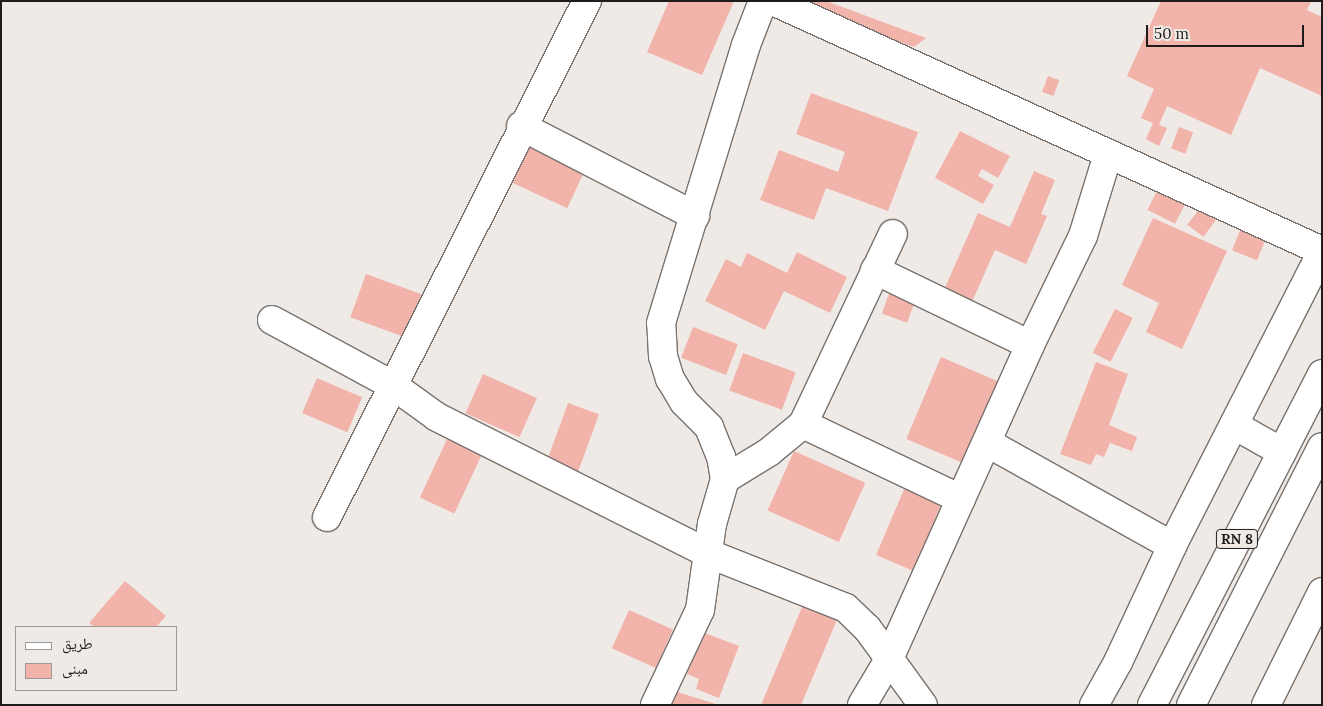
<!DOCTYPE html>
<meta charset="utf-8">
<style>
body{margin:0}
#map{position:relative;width:1323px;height:706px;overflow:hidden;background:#f0eae6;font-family:Lora,"Noto Naskh Arabic",serif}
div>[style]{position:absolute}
.building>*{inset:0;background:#f1b3aa;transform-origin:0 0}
.roads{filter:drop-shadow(1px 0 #77726e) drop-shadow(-1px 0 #77726e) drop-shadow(0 1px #77726e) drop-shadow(0 -1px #77726e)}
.minor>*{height:28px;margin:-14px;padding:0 14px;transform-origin:14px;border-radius:14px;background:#fff}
.highway>*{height:28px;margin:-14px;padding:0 14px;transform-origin:14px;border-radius:14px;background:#fff}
span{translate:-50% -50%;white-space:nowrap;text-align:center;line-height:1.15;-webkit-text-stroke:4.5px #f0eae6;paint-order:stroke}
.shield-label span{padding:1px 4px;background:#f0eae6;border:1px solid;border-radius:4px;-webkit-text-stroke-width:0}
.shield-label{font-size:14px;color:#1f1d1c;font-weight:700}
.frame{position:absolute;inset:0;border:2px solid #1f1d1c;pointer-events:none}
.legend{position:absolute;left:15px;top:626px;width:162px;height:65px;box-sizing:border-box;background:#f0eae6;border:1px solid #9c9895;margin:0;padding:6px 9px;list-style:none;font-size:15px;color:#1f1d1c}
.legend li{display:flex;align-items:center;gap:10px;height:25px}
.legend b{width:25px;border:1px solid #9c9895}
.scale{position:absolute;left:1146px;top:25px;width:158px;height:22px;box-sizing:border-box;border:2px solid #1f1d1c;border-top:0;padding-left:6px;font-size:15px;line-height:18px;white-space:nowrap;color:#1f1d1c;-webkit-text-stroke:4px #f0eae6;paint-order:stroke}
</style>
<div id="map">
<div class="building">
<div style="clip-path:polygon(669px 1px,734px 1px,702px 75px,647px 52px)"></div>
<div style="clip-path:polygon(789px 1px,826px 1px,926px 38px,914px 47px)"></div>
<div style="clip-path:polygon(1161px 1px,1311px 1px,1307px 10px,1322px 17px,1322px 96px,1260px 68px,1231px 135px,1167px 106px,1159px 125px,1167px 128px,1159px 146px,1146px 139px,1153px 123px,1141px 118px,1154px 89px,1127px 76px)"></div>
<div style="left:1048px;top:76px;width:12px;height:17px;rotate:20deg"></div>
<div style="clip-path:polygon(811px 93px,918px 132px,888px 211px,826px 188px,814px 220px,760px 200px,779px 150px,838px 172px,845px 152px,796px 134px)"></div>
<div style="left:1179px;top:127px;width:15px;height:23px;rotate:20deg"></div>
<div style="clip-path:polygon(960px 131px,1010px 156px,998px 178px,982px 169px,978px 176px,994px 185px,983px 204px,935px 178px)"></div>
<div style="left:531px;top:144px;width:60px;height:43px;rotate:25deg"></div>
<div style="clip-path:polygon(1034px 171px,1055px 180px,1041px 214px,1047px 216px,1026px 264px,995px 250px,971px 304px,943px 292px,978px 213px,1010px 227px)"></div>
<div style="left:1157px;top:191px;width:31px;height:21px;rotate:27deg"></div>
<div style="left:1200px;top:208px;width:20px;height:21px;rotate:37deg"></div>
<div style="clip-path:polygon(1153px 218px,1227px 251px,1182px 349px,1146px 332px,1159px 303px,1122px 285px)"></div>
<div style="left:1241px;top:228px;width:27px;height:24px;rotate:22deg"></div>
<div style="clip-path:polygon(797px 252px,847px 277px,830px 313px,784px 291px,765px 330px,705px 301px,726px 259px,741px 267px,747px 253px,787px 273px)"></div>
<div style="left:366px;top:274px;width:59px;height:46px;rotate:20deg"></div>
<div style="left:890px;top:291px;width:27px;height:24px;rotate:20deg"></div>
<div style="left:1115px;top:309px;width:20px;height:49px;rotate:27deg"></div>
<div style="left:693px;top:327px;width:48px;height:33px;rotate:21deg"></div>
<div style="left:743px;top:353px;width:56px;height:40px;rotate:20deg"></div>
<div style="left:941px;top:357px;width:65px;height:89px;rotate:23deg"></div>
<div style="clip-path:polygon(1096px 362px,1128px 374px,1109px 425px,1137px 437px,1132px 451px,1110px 443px,1104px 457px,1096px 454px,1091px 465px,1060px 454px)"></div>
<div style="left:483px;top:374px;width:59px;height:43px;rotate:24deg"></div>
<div style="left:317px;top:378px;width:49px;height:38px;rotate:23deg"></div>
<div style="left:568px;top:403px;width:33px;height:63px;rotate:20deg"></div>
<div style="left:449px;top:435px;width:38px;height:69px;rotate:25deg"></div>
<div style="left:794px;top:451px;width:78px;height:65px;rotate:24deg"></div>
<div style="left:905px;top:487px;width:40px;height:74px;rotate:23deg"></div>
<div style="clip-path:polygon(125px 581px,166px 616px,156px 627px,95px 627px,89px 623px)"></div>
<div style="clip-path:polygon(808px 593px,842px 608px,801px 705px,761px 705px)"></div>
<div style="left:629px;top:610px;width:48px;height:42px;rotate:24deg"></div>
<div style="clip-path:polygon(702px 632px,739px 646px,719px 698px,696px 689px,699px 679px,687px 674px)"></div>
<div style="clip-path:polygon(674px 691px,716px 704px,716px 705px,669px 705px)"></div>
</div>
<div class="roads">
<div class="minor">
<div style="left:773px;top:1px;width:603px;rotate:24.48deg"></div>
<div style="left:521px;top:126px;width:196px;rotate:27.3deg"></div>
<div style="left:875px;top:270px;width:172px;rotate:25.8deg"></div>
<div style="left:272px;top:320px;width:139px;rotate:28.4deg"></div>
<div style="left:394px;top:386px;width:53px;rotate:35.8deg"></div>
<div style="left:437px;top:417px;width:302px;rotate:26.7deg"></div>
<div style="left:707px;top:553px;width:149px;rotate:21.6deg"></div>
<div style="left:846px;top:608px;width:29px;rotate:44deg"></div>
<div style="left:867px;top:628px;width:95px;rotate:54deg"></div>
<div style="left:803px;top:424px;width:175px;rotate:25.4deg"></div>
<div style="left:1234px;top:425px;width:55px;rotate:29.4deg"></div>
<div style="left:988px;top:443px;width:211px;rotate:29.2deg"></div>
<div style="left:725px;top:479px;width:52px;rotate:-31.5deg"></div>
<div style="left:769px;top:452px;width:44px;rotate:-39.5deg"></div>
<div style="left:803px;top:424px;width:210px;rotate:-64.7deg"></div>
<div style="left:327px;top:517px;width:578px;rotate:-63.26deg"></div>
<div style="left:655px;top:705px;width:105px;rotate:-64.7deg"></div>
<div style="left:700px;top:610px;width:87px;rotate:-82.1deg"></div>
<div style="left:712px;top:524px;width:47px;rotate:-73.9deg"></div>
<div style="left:725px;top:479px;width:22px;rotate:-100deg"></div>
<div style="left:721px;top:457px;width:32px;rotate:-112deg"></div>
<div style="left:709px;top:427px;width:35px;rotate:-135deg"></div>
<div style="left:684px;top:402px;width:27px;rotate:-121deg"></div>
<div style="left:670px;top:379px;width:24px;rotate:-107deg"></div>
<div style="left:663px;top:356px;width:33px;rotate:-93deg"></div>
<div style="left:661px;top:323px;width:291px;rotate:-73deg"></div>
<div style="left:746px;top:45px;width:47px;rotate:-68.9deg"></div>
<div style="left:862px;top:705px;width:51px;rotate:-59.4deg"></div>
<div style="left:888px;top:661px;width:346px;rotate:-65.8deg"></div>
<div style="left:1030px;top:345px;width:121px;rotate:-64.1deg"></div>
<div style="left:1083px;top:236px;width:86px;rotate:-73deg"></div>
<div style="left:1094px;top:705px;width:49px;rotate:-60.8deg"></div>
<div style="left:1118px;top:662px;width:128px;rotate:-65deg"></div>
<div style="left:1172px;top:546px;width:330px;rotate:-63deg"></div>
<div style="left:1266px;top:705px;width:126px;rotate:-63.6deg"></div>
</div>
<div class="highway">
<div style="left:1152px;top:705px;width:372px;rotate:-62.8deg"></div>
<div style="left:1191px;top:705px;width:289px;rotate:-63.1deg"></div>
</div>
</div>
<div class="shield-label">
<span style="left:1237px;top:539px">RN 8</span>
</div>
<div class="frame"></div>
<ul class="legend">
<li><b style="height:6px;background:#fff"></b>طريق</li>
<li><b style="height:14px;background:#f1b3aa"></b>مبنى</li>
</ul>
<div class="scale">50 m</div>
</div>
